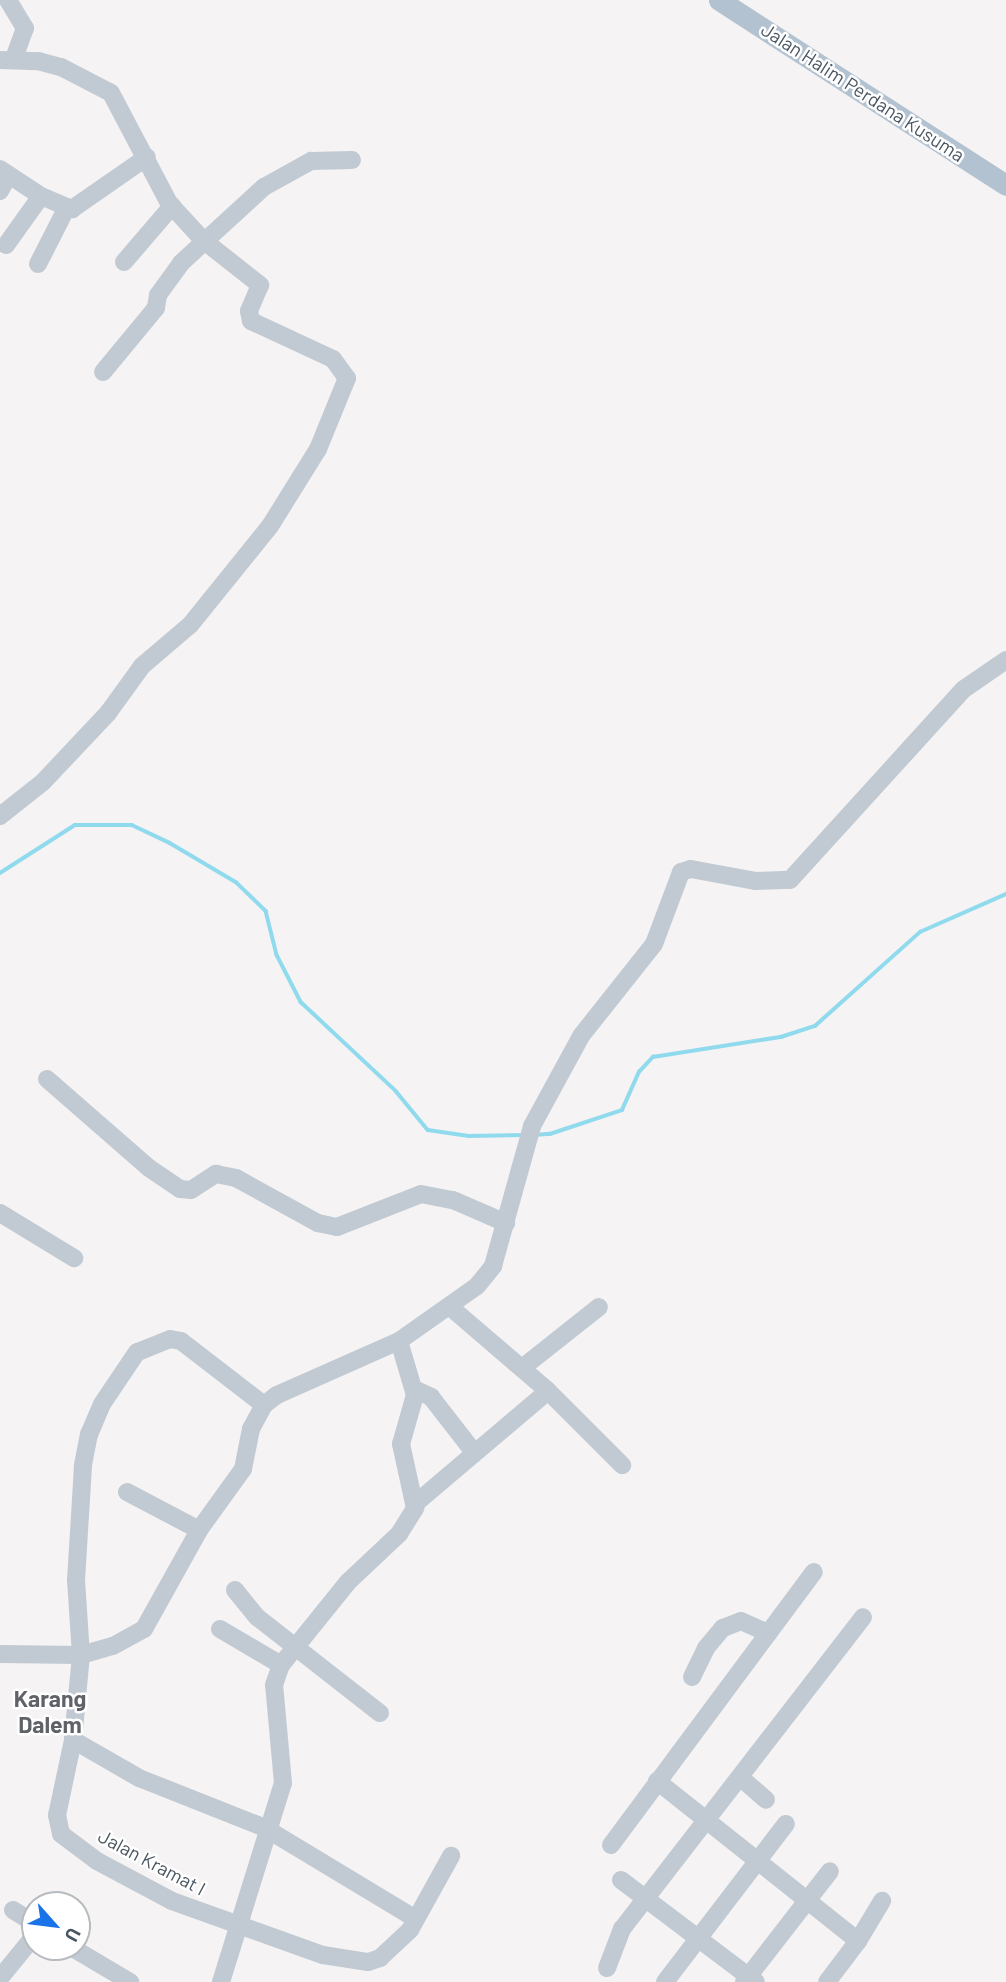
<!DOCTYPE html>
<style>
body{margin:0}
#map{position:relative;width:1006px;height:1982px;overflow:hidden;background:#f5f3f3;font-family:Barlow,sans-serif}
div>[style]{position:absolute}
.stream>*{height:3.5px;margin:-1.75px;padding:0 1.75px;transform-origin:1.75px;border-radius:1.75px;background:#90daee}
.minor>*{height:18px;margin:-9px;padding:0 9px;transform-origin:9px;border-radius:9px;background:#c1cad2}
.major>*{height:21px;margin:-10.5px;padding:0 10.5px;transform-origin:10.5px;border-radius:10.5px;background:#b3c2d1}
span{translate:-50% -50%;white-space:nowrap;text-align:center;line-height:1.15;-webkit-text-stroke:5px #fff;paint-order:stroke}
.street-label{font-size:19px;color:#4a5661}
.quarter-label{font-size:23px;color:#5f6368;font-weight:700}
.north{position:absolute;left:21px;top:1891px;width:70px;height:70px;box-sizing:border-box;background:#fff;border:2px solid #b7bbc0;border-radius:50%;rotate:118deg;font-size:19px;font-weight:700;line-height:28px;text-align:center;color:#4a5661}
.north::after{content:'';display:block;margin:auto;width:24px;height:32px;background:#1a73e8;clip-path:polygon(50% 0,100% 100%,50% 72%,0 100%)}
</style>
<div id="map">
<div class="stream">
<div style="left:0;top:873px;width:89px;rotate:-32.6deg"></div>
<div style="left:75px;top:825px;width:57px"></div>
<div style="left:132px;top:825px;width:42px;rotate:25.3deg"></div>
<div style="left:170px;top:843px;width:77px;rotate:30.6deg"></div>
<div style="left:236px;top:882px;width:42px;rotate:44deg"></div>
<div style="left:266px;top:911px;width:45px;rotate:76deg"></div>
<div style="left:277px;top:955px;width:53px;rotate:62.9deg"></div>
<div style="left:301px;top:1002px;width:130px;rotate:43.1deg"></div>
<div style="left:396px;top:1091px;width:50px;rotate:50.6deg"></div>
<div style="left:428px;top:1130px;width:41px;rotate:8.3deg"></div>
<div style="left:469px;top:1136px;width:54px;rotate:-1.1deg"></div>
<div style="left:534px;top:1135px;width:16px;rotate:-4deg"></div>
<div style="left:550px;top:1134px;width:76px;rotate:-18.4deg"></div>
<div style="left:622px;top:1110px;width:42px;rotate:-65.9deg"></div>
<div style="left:639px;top:1072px;width:21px;rotate:-47deg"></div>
<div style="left:653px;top:1057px;width:130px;rotate:-8.9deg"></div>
<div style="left:781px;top:1037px;width:36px;rotate:-18deg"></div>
<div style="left:815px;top:1026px;width:141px;rotate:-41.8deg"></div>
<div style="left:920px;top:932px;width:94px;rotate:-23.8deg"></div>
</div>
<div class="minor">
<div style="left:8px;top:0;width:33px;rotate:59deg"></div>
<div style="left:25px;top:28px;width:33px;rotate:110deg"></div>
<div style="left:0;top:60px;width:38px;rotate:2deg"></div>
<div style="left:38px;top:61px;width:24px;rotate:15deg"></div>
<div style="left:61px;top:67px;width:56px;rotate:27.5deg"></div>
<div style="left:111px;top:93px;width:124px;rotate:62.2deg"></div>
<div style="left:169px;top:203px;width:50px;rotate:47.4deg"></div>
<div style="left:203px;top:240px;width:73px;rotate:38.3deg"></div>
<div style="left:260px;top:285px;width:28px;rotate:113deg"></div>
<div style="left:249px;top:311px;width:10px;rotate:79deg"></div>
<div style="left:251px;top:321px;width:90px;rotate:24.9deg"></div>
<div style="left:333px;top:359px;width:24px;rotate:54deg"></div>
<div style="left:347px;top:378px;width:77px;rotate:112.2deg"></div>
<div style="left:318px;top:449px;width:91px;rotate:121.9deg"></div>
<div style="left:270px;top:526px;width:127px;rotate:128.9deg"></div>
<div style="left:190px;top:625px;width:63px;rotate:139.5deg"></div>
<div style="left:142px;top:666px;width:58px;rotate:125.9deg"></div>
<div style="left:108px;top:713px;width:95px;rotate:133.3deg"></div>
<div style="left:43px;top:782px;width:55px;rotate:141.7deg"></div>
<div style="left:0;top:169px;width:49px;rotate:33.4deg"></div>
<div style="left:41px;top:196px;width:34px;rotate:23deg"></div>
<div style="left:72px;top:209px;width:91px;rotate:-34.7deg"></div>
<div style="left:0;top:191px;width:18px;rotate:-61deg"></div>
<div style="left:6px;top:245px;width:60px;rotate:-54.5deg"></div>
<div style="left:124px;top:262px;width:74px;rotate:-49.4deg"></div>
<div style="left:38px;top:264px;width:62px;rotate:-63deg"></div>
<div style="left:103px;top:372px;width:83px;rotate:-50.4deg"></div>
<div style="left:156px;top:308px;width:13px;rotate:-81deg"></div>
<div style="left:158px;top:295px;width:39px;rotate:-54deg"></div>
<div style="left:181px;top:263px;width:113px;rotate:-42.5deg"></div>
<div style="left:264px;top:187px;width:54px;rotate:-29deg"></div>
<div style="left:311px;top:161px;width:41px;rotate:-1.4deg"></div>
<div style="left:47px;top:1079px;width:135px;rotate:41.1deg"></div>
<div style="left:149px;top:1168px;width:37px;rotate:34deg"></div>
<div style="left:180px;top:1189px;width:11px;rotate:5deg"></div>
<div style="left:191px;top:1190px;width:30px;rotate:-33deg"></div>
<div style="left:216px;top:1174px;width:20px;rotate:11deg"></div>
<div style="left:236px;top:1178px;width:94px;rotate:28.8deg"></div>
<div style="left:318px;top:1223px;width:19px;rotate:12deg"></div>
<div style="left:337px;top:1227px;width:90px;rotate:-21.4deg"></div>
<div style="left:421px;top:1194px;width:33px;rotate:11deg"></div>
<div style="left:453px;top:1200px;width:58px;rotate:23.5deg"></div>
<div style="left:0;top:1213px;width:87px;rotate:31.3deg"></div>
<div style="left:449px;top:1306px;width:130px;rotate:40.6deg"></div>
<div style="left:548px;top:1391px;width:105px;rotate:45deg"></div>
<div style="left:522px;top:1368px;width:98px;rotate:-38.4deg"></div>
<div style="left:414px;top:1389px;width:19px;rotate:25deg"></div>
<div style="left:431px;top:1397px;width:68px;rotate:52.1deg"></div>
<div style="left:264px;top:1405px;width:105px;rotate:-142.4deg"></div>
<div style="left:181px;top:1341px;width:11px;rotate:-170deg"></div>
<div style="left:170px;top:1339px;width:35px;rotate:158deg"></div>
<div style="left:137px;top:1352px;width:63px;rotate:123.9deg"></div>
<div style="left:102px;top:1404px;width:33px;rotate:113deg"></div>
<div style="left:89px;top:1434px;width:33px;rotate:101deg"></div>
<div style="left:83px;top:1466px;width:114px;rotate:93.5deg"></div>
<div style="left:76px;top:1580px;width:75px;rotate:86.2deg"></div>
<div style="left:81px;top:1655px;width:85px;rotate:95.4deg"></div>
<div style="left:73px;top:1740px;width:77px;rotate:102deg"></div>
<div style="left:57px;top:1815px;width:19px;rotate:78deg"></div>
<div style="left:61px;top:1834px;width:45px;rotate:36.9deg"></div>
<div style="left:97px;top:1861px;width:85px;rotate:28.1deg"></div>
<div style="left:172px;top:1901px;width:160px;rotate:19.7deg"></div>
<div style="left:323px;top:1955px;width:46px;rotate:8.8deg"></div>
<div style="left:368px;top:1962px;width:13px;rotate:-18deg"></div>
<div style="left:380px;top:1958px;width:41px;rotate:-43deg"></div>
<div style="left:410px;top:1930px;width:85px;rotate:-61deg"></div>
<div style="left:127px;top:1492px;width:81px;rotate:27.8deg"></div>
<div style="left:416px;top:1503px;width:173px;rotate:-40.3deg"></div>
<div style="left:235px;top:1590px;width:35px;rotate:51deg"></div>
<div style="left:257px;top:1617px;width:156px;rotate:38deg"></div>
<div style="left:220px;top:1629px;width:71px;rotate:30.5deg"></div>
<div style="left:0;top:1654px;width:81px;rotate:0.7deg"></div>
<div style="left:81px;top:1655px;width:33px;rotate:-16deg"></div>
<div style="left:113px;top:1646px;width:35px;rotate:-29deg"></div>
<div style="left:144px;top:1629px;width:113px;rotate:-60.9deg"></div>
<div style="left:199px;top:1530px;width:75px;rotate:-54.2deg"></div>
<div style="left:243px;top:1469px;width:41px;rotate:-78.7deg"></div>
<div style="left:251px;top:1429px;width:27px;rotate:-62deg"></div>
<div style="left:264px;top:1405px;width:16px;rotate:-38deg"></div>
<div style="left:277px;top:1395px;width:133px;rotate:-23.9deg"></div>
<div style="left:692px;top:1677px;width:32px;rotate:-64deg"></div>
<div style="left:706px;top:1648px;width:26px;rotate:-50deg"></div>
<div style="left:723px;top:1628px;width:19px;rotate:-21deg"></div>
<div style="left:741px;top:1621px;width:30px;rotate:24deg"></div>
<div style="left:73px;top:1740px;width:76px;rotate:29.9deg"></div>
<div style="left:139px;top:1778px;width:136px;rotate:21.6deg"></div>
<div style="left:265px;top:1828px;width:176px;rotate:31.1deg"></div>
<div style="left:741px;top:1778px;width:33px;rotate:41deg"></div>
<div style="left:657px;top:1781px;width:257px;rotate:38.5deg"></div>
<div style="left:858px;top:1941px;width:51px;rotate:127.1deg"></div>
<div style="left:611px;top:1845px;width:340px;rotate:-53.4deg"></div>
<div style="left:621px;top:1880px;width:169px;rotate:37.1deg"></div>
<div style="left:13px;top:1910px;width:26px;rotate:32deg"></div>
<div style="left:858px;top:1941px;width:47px;rotate:-59deg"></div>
<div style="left:71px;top:1947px;width:69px;rotate:30.7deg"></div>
<div style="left:607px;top:1968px;width:42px;rotate:-69deg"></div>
<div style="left:622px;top:1929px;width:394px;rotate:-52.3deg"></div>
<div style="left:0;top:1978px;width:55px;rotate:-50.9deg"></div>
<div style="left:221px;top:1982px;width:208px;rotate:-72.7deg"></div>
<div style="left:283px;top:1783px;width:98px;rotate:-95.2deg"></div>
<div style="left:274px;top:1685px;width:21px;rotate:-71deg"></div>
<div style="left:281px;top:1665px;width:107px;rotate:-51.1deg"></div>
<div style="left:348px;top:1582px;width:70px;rotate:-43.3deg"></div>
<div style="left:399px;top:1534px;width:31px;rotate:-58deg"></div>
<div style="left:415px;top:1508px;width:66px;rotate:-102.3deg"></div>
<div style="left:401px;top:1444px;width:51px;rotate:-74.1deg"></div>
<div style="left:415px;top:1395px;width:56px;rotate:-106.5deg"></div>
<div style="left:399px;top:1341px;width:95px;rotate:-35.2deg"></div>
<div style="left:477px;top:1286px;width:26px;rotate:-51deg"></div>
<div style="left:493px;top:1266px;width:145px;rotate:-74.4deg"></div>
<div style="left:532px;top:1126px;width:102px;rotate:-61.4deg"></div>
<div style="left:581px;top:1036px;width:117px;rotate:-51.6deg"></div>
<div style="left:654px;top:944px;width:77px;rotate:-69.4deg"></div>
<div style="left:681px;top:872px;width:10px;rotate:-17deg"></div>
<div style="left:691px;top:869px;width:65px;rotate:10.6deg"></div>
<div style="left:755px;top:881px;width:35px;rotate:-2deg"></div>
<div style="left:790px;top:880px;width:258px;rotate:-47.7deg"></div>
<div style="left:964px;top:689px;width:51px;rotate:-34.6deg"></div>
<div style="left:665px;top:1982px;width:199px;rotate:-52.6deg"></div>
<div style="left:744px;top:1982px;width:140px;rotate:-52.2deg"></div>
</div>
<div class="major">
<div style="left:719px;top:0;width:341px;rotate:32.8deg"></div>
</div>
<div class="street-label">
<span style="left:863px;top:92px;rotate:33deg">Jalan Halim Perdana Kusuma</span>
<span style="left:152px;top:1862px;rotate:28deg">Jalan Kramat I</span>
</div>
<div class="quarter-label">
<span style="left:50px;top:1711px">Karang<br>Dalem</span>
</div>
<div class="north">U</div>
</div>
